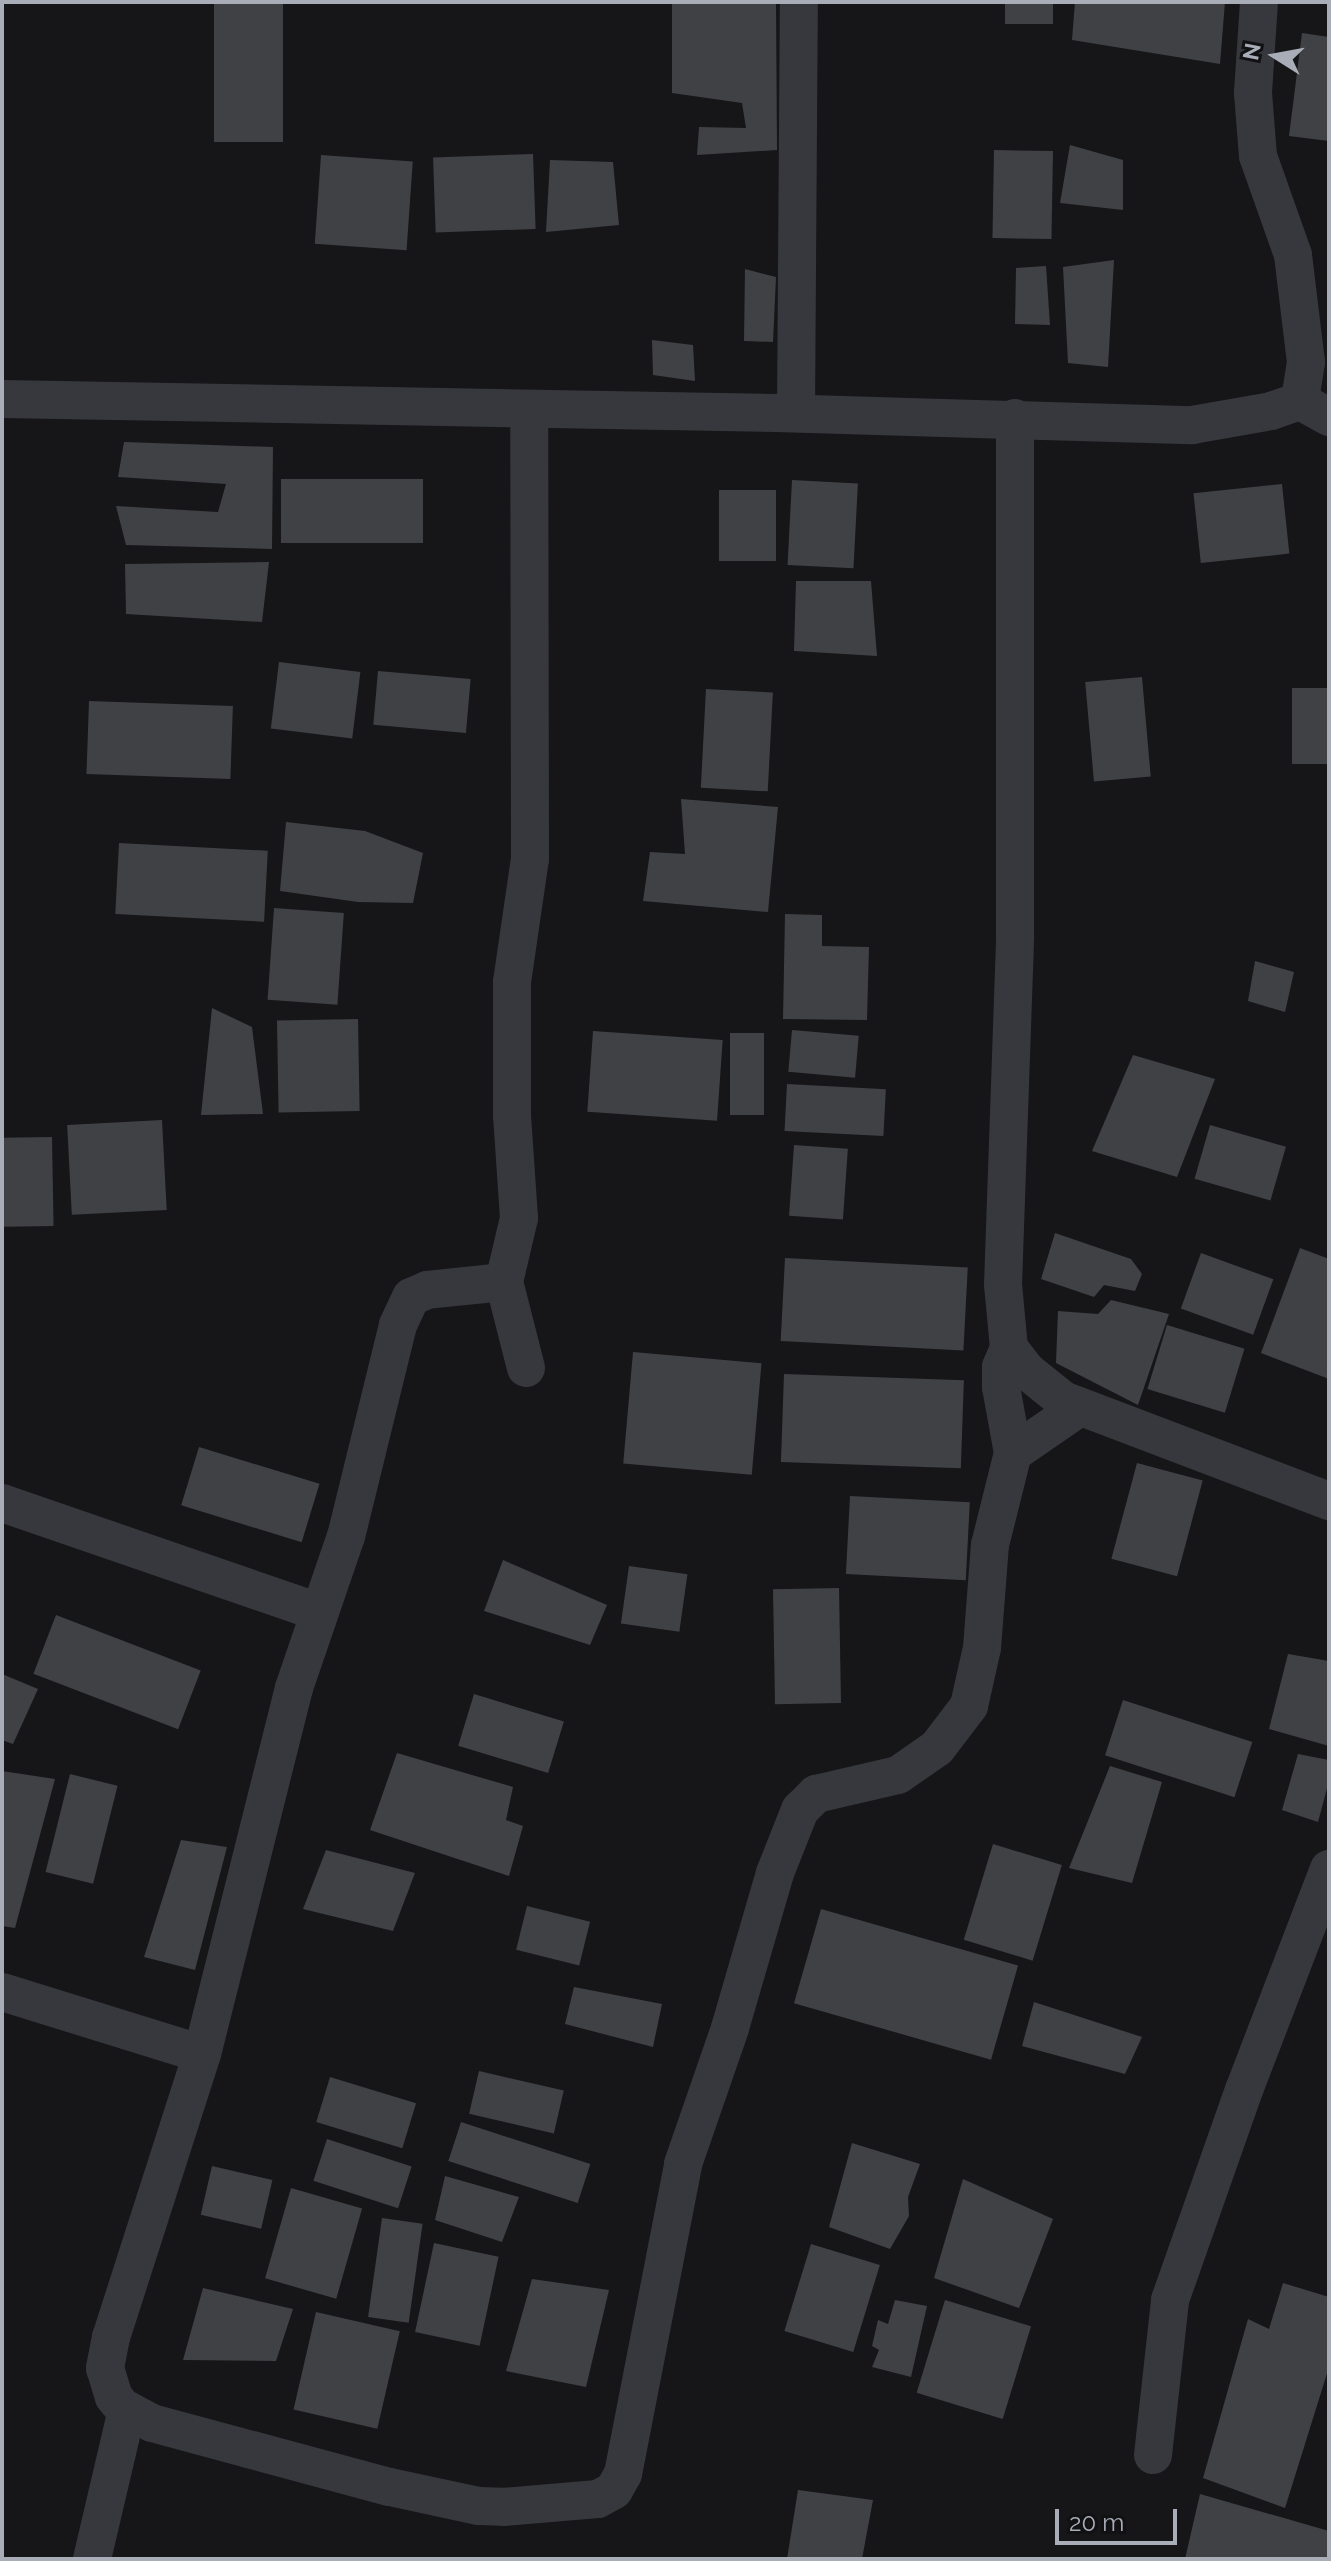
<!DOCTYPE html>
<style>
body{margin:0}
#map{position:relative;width:1331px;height:2561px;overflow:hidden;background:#161618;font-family:Raleway,sans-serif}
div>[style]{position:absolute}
.building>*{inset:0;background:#404145;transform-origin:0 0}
.minor>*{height:38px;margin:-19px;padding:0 19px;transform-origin:19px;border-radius:19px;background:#37383d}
span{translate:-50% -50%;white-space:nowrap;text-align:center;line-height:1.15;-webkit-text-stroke:8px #111113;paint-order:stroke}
.frame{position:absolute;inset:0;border:4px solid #a8adb8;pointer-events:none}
.north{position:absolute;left:1235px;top:16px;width:80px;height:80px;-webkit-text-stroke:6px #111113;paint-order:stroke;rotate:281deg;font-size:22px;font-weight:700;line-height:32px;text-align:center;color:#a8adb8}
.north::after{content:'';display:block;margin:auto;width:28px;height:36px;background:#a8adb8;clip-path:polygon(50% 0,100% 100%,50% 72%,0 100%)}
.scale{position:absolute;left:1055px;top:2509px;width:122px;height:36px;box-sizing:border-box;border:4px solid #a8adb8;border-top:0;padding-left:10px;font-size:24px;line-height:28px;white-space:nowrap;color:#a8adb8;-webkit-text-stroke:6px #111113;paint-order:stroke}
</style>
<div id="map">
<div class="building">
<div style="left:214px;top:2px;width:69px;height:140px"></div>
<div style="clip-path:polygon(776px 2px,777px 150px,697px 155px,699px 127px,746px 128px,742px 103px,672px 93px,672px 3px)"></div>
<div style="left:1005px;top:2px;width:48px;height:22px"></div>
<div style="clip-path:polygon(1075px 2px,1225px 2px,1220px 64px,1072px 40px)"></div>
<div style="clip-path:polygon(1302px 33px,1329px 37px,1329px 141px,1289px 136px)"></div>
<div style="clip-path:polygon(1070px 145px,1123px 160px,1123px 210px,1060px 203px)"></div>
<div style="left:994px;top:150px;width:59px;height:88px;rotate:1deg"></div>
<div style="left:533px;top:154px;width:75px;height:100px;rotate:88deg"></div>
<div style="left:321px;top:155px;width:92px;height:89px;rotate:4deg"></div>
<div style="clip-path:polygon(550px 160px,613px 162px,619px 225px,546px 232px)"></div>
<div style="clip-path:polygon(1114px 260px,1108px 367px,1068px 363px,1063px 267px)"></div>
<div style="clip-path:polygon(1046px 266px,1050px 325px,1015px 324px,1016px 268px)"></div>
<div style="clip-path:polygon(745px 269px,776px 277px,773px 342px,744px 341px)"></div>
<div style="clip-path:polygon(652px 340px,693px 345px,695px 381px,653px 375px)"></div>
<div style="clip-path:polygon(124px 442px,273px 447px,272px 549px,126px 545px,116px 506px,218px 512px,226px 484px,118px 477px)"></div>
<div style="left:423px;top:479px;width:64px;height:142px;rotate:90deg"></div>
<div style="left:792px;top:480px;width:66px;height:85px;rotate:3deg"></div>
<div style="left:1282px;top:484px;width:70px;height:89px;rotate:84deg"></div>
<div style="left:719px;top:490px;width:57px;height:71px"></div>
<div style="clip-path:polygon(269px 562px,262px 622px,126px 614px,125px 564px)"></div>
<div style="clip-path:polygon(796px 581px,871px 581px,877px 656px,794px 651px)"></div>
<div style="left:279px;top:662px;width:82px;height:67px;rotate:7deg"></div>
<div style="left:378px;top:671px;width:93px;height:54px;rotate:5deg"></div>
<div style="left:1142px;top:677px;width:100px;height:57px;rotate:85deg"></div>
<div style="left:1329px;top:688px;width:76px;height:37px;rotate:90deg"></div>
<div style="left:706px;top:689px;width:67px;height:99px;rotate:3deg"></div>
<div style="left:89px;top:701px;width:144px;height:73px;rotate:2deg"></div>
<div style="clip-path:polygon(681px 799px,778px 807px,768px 912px,643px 901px,650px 852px,685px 854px)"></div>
<div style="clip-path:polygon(286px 822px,365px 831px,423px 853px,413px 903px,358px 902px,280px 891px)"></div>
<div style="left:119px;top:843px;width:149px;height:71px;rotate:3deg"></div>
<div style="left:274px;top:908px;width:70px;height:92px;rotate:4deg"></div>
<div style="clip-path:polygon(785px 914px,822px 915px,822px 946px,869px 947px,867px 1020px,783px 1019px)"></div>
<div style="clip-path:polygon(1255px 961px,1294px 972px,1285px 1012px,1248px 1001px)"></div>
<div style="clip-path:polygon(212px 1008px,252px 1027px,263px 1114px,201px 1115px)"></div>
<div style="left:358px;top:1019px;width:92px;height:81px;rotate:89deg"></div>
<div style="left:792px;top:1030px;width:67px;height:42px;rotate:5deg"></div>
<div style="left:593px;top:1031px;width:130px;height:81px;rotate:4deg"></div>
<div style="left:764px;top:1033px;width:82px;height:34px;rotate:90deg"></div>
<div style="clip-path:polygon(1133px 1055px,1215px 1079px,1177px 1177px,1092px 1151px)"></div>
<div style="left:787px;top:1084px;width:99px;height:47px;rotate:3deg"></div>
<div style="left:162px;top:1120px;width:90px;height:95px;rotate:87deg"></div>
<div style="left:1210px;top:1125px;width:79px;height:56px;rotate:16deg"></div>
<div style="left:52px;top:1137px;width:89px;height:50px;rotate:89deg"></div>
<div style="left:794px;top:1145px;width:54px;height:71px;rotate:4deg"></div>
<div style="clip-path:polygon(1055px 1233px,1131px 1259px,1142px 1274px,1135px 1291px,1104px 1285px,1094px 1297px,1041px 1279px)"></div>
<div style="clip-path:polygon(1300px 1248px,1329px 1259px,1329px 1379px,1261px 1353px)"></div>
<div style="left:1201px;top:1253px;width:77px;height:59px;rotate:20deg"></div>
<div style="left:785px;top:1258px;width:183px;height:83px;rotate:3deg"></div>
<div style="clip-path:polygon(1111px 1300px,1169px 1314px,1138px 1405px,1056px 1363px,1058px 1311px,1098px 1314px)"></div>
<div style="left:1167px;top:1325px;width:81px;height:67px;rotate:17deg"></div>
<div style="left:633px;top:1352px;width:129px;height:112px;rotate:5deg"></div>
<div style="left:784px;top:1374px;width:180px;height:88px;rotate:2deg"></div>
<div style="left:199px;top:1447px;width:126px;height:61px;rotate:17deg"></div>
<div style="left:1137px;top:1463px;width:68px;height:99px;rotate:15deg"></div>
<div style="left:850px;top:1496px;width:120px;height:78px;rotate:3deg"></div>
<div style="clip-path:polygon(503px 1560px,607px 1605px,590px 1645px,484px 1611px)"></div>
<div style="left:629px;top:1566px;width:59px;height:58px;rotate:8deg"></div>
<div style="left:839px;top:1588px;width:115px;height:66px;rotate:89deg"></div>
<div style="left:56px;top:1615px;width:155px;height:63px;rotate:21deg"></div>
<div style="clip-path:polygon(1288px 1654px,1329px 1661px,1329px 1746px,1269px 1729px)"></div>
<div style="clip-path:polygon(2px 1674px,38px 1689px,13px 1744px,2px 1740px)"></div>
<div style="left:474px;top:1694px;width:94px;height:54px;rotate:17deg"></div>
<div style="left:1123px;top:1700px;width:136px;height:58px;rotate:18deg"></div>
<div style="clip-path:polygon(397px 1753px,513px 1787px,506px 1820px,523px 1826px,509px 1876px,370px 1830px)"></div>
<div style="clip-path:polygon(1298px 1754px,1329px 1760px,1329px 1781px,1318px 1822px,1282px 1810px)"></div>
<div style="clip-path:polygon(1110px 1766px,1162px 1782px,1132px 1883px,1069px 1868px)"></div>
<div style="clip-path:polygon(2px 1771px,55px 1779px,15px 1928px,2px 1926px)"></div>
<div style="left:70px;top:1774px;width:49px;height:101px;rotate:14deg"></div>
<div style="clip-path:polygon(181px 1840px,227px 1847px,195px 1970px,144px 1957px)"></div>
<div style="left:993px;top:1844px;width:72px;height:100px;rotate:17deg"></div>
<div style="clip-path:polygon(326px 1850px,415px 1873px,393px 1931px,303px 1909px)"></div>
<div style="left:527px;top:1906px;width:65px;height:45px;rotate:14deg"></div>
<div style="left:821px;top:1909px;width:205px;height:98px;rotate:16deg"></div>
<div style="clip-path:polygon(574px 1987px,662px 2004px,653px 2047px,565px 2024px)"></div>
<div style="clip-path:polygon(1034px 2002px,1142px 2037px,1125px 2074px,1022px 2046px)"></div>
<div style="left:479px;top:2071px;width:87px;height:44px;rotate:13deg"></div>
<div style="left:330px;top:2077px;width:90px;height:47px;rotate:17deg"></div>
<div style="left:461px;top:2122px;width:136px;height:41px;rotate:18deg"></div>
<div style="left:327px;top:2139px;width:89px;height:44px;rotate:18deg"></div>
<div style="clip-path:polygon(852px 2143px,920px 2164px,908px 2197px,909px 2216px,890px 2249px,829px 2227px)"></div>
<div style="left:212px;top:2166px;width:62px;height:50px;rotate:13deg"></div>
<div style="clip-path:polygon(445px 2176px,519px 2197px,502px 2242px,435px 2220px)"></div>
<div style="clip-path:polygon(963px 2179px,1053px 2219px,1019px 2308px,934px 2278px)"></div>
<div style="left:291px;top:2188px;width:74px;height:94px;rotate:16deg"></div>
<div style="left:382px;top:2218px;width:41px;height:100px;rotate:8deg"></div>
<div style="left:434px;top:2243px;width:66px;height:91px;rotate:12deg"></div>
<div style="left:811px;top:2244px;width:72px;height:91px;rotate:17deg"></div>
<div style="clip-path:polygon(532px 2279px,609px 2290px,586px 2387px,506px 2371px)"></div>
<div style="clip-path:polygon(1283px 2283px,1329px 2297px,1329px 2367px,1285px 2508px,1203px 2478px,1248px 2319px,1269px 2329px)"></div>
<div style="clip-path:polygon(203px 2288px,293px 2309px,276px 2361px,183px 2360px)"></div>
<div style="clip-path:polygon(895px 2300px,927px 2306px,911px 2377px,872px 2367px,879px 2350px,872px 2346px,878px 2320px,888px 2324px)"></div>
<div style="left:945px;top:2300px;width:90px;height:97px;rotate:17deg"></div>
<div style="left:316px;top:2312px;width:86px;height:100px;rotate:13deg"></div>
<div style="clip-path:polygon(798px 2490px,873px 2500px,862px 2559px,787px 2559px)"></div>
<div style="clip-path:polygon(1200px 2494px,1329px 2531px,1329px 2559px,1185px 2559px)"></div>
</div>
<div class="minor">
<div style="left:1259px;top:2px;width:91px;rotate:93.8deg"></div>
<div style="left:1253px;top:93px;width:63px;rotate:85.5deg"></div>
<div style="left:1258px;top:156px;width:105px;rotate:70.5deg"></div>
<div style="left:1293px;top:255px;width:108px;rotate:83.1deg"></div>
<div style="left:1306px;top:362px;width:39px;rotate:99deg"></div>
<div style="left:2px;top:399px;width:774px;rotate:1.04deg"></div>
<div style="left:776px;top:413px;width:416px;rotate:1.7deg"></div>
<div style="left:1192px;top:425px;width:80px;rotate:-10deg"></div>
<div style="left:1271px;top:411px;width:31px;rotate:-19deg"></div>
<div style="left:1300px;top:401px;width:33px;rotate:29deg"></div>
<div style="left:796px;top:413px;width:411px;rotate:-89.6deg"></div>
<div style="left:504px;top:1282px;width:77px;rotate:174.1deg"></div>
<div style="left:427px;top:1290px;width:17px;rotate:156deg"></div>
<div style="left:411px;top:1297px;width:31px;rotate:115deg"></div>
<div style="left:398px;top:1325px;width:217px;rotate:103.8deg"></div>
<div style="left:346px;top:1536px;width:161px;rotate:108.9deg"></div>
<div style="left:294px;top:1688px;width:377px;rotate:104.1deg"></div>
<div style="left:202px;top:2054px;width:297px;rotate:107.8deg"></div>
<div style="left:111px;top:2337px;width:32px;rotate:101deg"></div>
<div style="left:105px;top:2368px;width:30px;rotate:73deg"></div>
<div style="left:114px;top:2397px;width:13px;rotate:51deg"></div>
<div style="left:122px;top:2407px;width:34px;rotate:28deg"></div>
<div style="left:152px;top:2423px;width:246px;rotate:15.1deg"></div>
<div style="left:390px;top:2487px;width:91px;rotate:12.1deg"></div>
<div style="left:479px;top:2506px;width:24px;rotate:2deg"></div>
<div style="left:503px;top:2507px;width:95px;rotate:-4.8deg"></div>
<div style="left:598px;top:2499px;width:18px;rotate:-29deg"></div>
<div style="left:614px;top:2490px;width:18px;rotate:-61deg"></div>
<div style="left:623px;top:2474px;width:316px;rotate:-79deg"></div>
<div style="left:683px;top:2164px;width:144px;rotate:-70.9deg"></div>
<div style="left:730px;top:2028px;width:161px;rotate:-73.8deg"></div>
<div style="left:775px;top:1873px;width:68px;rotate:-68.4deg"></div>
<div style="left:800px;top:1810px;width:23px;rotate:-45deg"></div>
<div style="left:816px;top:1794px;width:84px;rotate:-13deg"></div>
<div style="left:898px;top:1775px;width:47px;rotate:-34.7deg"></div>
<div style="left:937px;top:1748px;width:53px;rotate:-52.7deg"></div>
<div style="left:969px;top:1706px;width:59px;rotate:-77.4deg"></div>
<div style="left:982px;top:1648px;width:103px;rotate:-85.6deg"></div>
<div style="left:990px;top:1545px;width:95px;rotate:-76deg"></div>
<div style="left:1013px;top:1453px;width:67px;rotate:-100.3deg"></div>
<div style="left:1001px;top:1387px;width:20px;rotate:-90deg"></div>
<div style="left:1001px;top:1367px;width:21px;rotate:-67deg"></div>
<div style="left:1009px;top:1348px;width:63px;rotate:-95.4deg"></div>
<div style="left:1003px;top:1285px;width:348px;rotate:-88deg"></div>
<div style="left:1015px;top:937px;width:519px;rotate:-90deg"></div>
<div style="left:1009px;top:1348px;width:29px;rotate:52deg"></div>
<div style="left:1027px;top:1371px;width:46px;rotate:38.9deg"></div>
<div style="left:1063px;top:1400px;width:285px;rotate:20.8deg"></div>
<div style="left:526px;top:1368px;width:89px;rotate:-104.3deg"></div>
<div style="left:504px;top:1282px;width:66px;rotate:-76.8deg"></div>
<div style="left:519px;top:1218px;width:103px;rotate:-93.9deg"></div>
<div style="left:512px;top:1115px;width:133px;rotate:-90deg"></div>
<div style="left:512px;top:982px;width:124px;rotate:-81.7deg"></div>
<div style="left:530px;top:859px;width:450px;rotate:-90.1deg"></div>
<div style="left:1013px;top:1453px;width:81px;rotate:-34.5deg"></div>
<div style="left:2px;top:1503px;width:335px;rotate:19deg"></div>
<div style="left:2px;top:1992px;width:209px;rotate:17.2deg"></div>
<div style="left:1153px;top:2455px;width:156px;rotate:-83.7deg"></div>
<div style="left:1170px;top:2300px;width:223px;rotate:-70.6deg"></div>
<div style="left:1244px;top:2090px;width:237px;rotate:-69deg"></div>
<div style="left:92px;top:2559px;width:153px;rotate:-76.8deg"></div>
</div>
<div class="frame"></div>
<div class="north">N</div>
<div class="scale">20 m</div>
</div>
